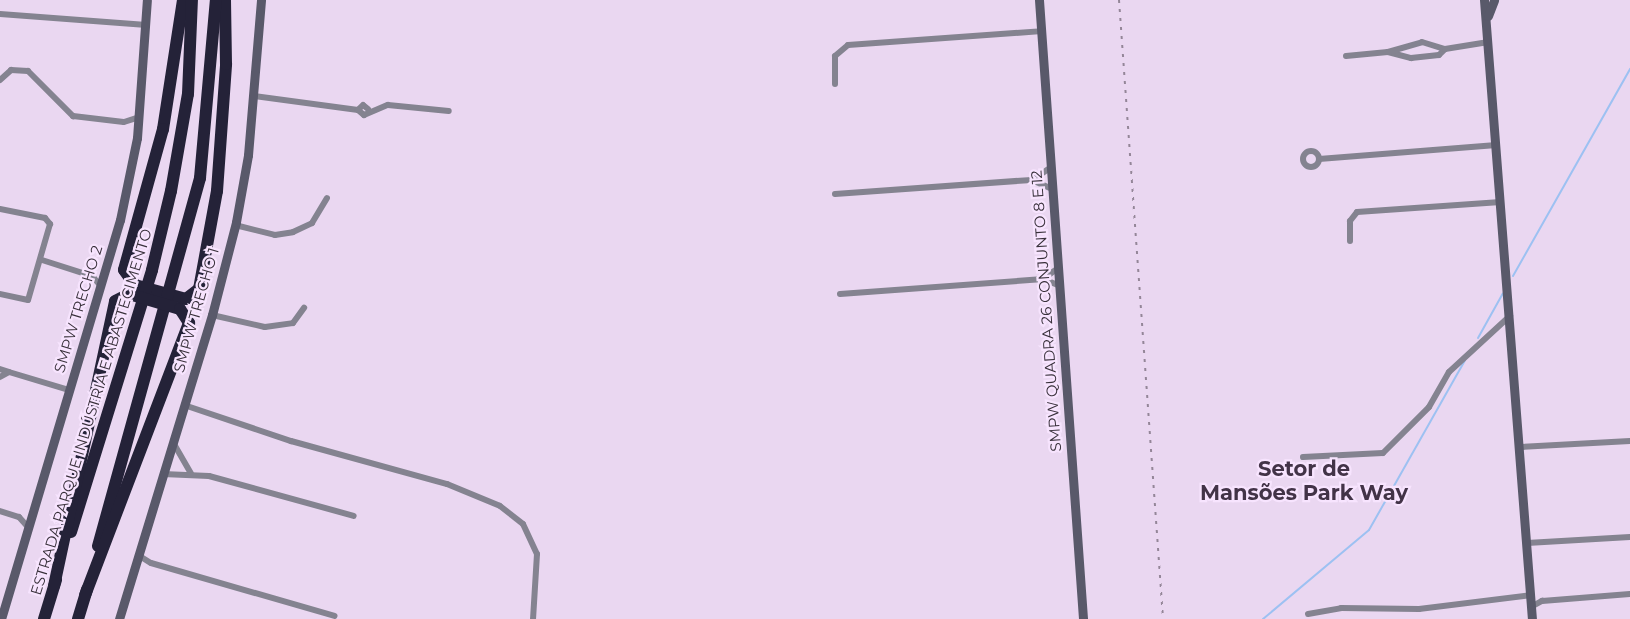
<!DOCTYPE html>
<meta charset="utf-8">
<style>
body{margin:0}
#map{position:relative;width:1630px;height:619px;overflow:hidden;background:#ead7f1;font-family:Montserrat,sans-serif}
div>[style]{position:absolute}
.stream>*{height:2px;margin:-1px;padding:0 1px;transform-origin:1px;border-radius:1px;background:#9dc1f2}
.street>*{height:6px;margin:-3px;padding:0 3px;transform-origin:3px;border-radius:3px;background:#848390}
.street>.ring{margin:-3px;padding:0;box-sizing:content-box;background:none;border:6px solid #848390;border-radius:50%}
.secondary>*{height:9px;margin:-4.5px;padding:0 4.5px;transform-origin:4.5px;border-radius:4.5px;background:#59596a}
.highway>*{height:12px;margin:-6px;padding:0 6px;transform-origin:6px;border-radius:6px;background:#242238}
.rail>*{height:2px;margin-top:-1px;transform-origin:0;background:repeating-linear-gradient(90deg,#948698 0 3px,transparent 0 9px)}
span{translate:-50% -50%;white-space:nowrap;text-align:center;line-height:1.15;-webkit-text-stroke:4.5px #f7e4fe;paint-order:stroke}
.street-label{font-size:15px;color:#38303a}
.district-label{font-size:21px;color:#423347;font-weight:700}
</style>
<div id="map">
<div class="stream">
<div style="left:1513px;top:276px;width:238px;rotate:-60.5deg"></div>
<div style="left:1478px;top:338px;width:51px;rotate:-60.9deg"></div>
<div style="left:1263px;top:619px;width:138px;rotate:-40deg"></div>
<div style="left:1369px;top:530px;width:195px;rotate:-60.5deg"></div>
</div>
<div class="street">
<div style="left:0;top:14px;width:147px;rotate:4.3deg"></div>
<div style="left:1388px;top:52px;width:24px;rotate:15deg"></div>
<div style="left:1411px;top:58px;width:28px;rotate:-6deg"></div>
<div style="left:1439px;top:55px;width:8px;rotate:-45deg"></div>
<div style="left:1346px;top:56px;width:42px;rotate:-5.4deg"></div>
<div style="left:1388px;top:52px;width:35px;rotate:-16deg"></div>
<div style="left:1422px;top:42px;width:24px;rotate:17deg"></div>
<div style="left:1445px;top:49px;width:44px;rotate:-9.2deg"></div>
<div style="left:0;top:80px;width:15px;rotate:-42deg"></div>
<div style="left:11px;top:70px;width:17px;rotate:3deg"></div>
<div style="left:28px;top:71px;width:64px;rotate:45deg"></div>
<div style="left:73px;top:116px;width:51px;rotate:6.7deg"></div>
<div style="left:124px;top:122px;width:16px;rotate:-18deg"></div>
<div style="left:835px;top:84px;width:28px;rotate:-90deg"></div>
<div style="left:835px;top:56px;width:17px;rotate:-40deg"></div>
<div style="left:848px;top:45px;width:194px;rotate:-4.1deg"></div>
<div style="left:254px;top:96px;width:105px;rotate:7.7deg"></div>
<div style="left:368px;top:109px;width:6px;rotate:-141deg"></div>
<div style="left:363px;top:105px;width:7px;rotate:135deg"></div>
<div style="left:358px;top:110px;width:8px;rotate:40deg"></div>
<div style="left:364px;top:115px;width:26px;rotate:-23deg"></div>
<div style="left:388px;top:105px;width:61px;rotate:5.6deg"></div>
<div class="ring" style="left:1303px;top:151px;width:10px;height:10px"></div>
<div style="left:1319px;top:159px;width:178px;rotate:-4.5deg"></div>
<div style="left:1032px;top:180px;width:23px;rotate:-34deg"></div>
<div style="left:835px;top:194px;width:197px;rotate:-4.1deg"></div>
<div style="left:1032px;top:180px;width:22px;rotate:24deg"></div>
<div style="left:0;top:209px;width:46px;rotate:11.3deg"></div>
<div style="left:45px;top:218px;width:8px;rotate:50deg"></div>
<div style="left:50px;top:224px;width:79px;rotate:106.1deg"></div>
<div style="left:28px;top:300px;width:29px;rotate:-168deg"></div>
<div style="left:235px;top:225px;width:41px;rotate:14deg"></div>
<div style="left:275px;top:235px;width:18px;rotate:-9deg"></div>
<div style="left:293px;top:232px;width:21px;rotate:-25deg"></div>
<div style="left:312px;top:223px;width:29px;rotate:-59deg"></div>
<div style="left:1350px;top:241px;width:20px;rotate:-90deg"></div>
<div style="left:1350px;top:221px;width:11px;rotate:-52deg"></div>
<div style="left:1357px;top:212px;width:144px;rotate:-4deg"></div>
<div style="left:42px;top:260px;width:52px;rotate:17.7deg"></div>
<div style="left:92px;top:276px;width:13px;rotate:48deg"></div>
<div style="left:1043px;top:279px;width:19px;rotate:-36deg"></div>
<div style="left:840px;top:294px;width:204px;rotate:-4.2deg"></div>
<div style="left:1043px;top:279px;width:18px;rotate:22deg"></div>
<div style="left:212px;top:315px;width:54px;rotate:12.8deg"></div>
<div style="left:265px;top:327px;width:28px;rotate:-8deg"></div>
<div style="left:293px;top:323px;width:19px;rotate:-54deg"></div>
<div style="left:0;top:369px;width:9px;rotate:18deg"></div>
<div style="left:0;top:377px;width:10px;rotate:-29deg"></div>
<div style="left:9px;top:372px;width:63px;rotate:16.7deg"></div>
<div style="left:184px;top:405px;width:113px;rotate:18.6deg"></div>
<div style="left:291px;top:441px;width:162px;rotate:15.4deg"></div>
<div style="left:447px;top:484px;width:57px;rotate:22.5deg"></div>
<div style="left:500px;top:506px;width:29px;rotate:38deg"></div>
<div style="left:523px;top:524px;width:33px;rotate:65deg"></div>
<div style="left:537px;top:554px;width:65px;rotate:93.5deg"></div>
<div style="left:174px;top:444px;width:34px;rotate:60deg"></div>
<div style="left:1521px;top:447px;width:109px;rotate:-3.2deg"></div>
<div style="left:1303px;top:457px;width:80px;rotate:-2.9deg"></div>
<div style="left:1383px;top:453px;width:65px;rotate:-45deg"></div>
<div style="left:1429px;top:407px;width:40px;rotate:-60.3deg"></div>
<div style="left:1449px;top:372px;width:83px;rotate:-42.6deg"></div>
<div style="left:163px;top:474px;width:46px;rotate:2.5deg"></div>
<div style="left:209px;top:476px;width:150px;rotate:15.4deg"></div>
<div style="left:0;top:511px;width:20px;rotate:18deg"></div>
<div style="left:19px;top:517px;width:15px;rotate:48deg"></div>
<div style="left:1527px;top:543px;width:103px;rotate:-3.3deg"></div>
<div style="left:138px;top:555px;width:15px;rotate:32deg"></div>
<div style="left:151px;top:563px;width:191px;rotate:16.1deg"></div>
<div style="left:1531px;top:607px;width:13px;rotate:-29deg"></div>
<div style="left:1542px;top:601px;width:88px;rotate:-4.5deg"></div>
<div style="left:1308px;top:614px;width:34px;rotate:-10deg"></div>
<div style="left:1341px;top:608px;width:78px;rotate:0.7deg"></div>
<div style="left:1419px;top:609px;width:113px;rotate:-7.1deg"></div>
</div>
<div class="secondary">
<div style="left:1039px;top:0;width:621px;rotate:85.93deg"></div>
<div style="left:1484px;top:0;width:621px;rotate:85.57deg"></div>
<div style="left:1488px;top:16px;width:17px;rotate:-69deg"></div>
<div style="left:1px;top:619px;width:416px;rotate:-73.4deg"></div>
<div style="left:120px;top:220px;width:84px;rotate:-78.3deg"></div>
<div style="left:137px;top:138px;width:138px;rotate:-85.9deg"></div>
<div style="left:119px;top:619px;width:318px;rotate:-73deg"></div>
<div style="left:212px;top:315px;width:96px;rotate:-75.5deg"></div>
<div style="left:236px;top:222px;width:68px;rotate:-79.8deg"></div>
<div style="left:248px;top:155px;width:156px;rotate:-85.2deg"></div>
</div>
<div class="highway">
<div style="left:183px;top:0;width:131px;rotate:98.8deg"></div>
<div style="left:163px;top:129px;width:146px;rotate:105.5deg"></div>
<div style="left:124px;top:270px;width:19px;rotate:54deg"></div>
<div style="left:135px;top:285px;width:53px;rotate:15.4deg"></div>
<div style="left:186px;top:299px;width:16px;rotate:-38deg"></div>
<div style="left:199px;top:289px;width:100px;rotate:-79.6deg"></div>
<div style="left:217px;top:191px;width:127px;rotate:-85.9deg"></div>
<div style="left:226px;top:64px;width:64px;rotate:-90.9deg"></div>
<div style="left:71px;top:532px;width:274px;rotate:-72.8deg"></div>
<div style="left:152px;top:270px;width:81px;rotate:-76.5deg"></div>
<div style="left:171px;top:191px;width:98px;rotate:-80.1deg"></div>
<div style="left:188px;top:94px;width:94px;rotate:-87.6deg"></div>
<div style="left:98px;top:546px;width:382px;rotate:-74.5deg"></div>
<div style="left:200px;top:178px;width:179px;rotate:-84.9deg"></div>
<div style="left:54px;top:586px;width:291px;rotate:-77.9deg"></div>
<div style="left:115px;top:301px;width:16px;rotate:-27deg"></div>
<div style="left:129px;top:294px;width:53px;rotate:16.4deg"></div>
<div style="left:180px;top:309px;width:17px;rotate:57deg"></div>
<div style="left:189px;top:323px;width:291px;rotate:110.9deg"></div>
<div style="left:44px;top:619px;width:41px;rotate:-72.9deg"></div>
<div style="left:78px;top:619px;width:31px;rotate:-73deg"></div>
</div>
<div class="rail">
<div style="left:1119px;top:0;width:621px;rotate:85.93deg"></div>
</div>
<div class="street-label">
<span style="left:78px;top:309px;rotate:-73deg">SMPW TRECHO 2</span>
<span style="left:196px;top:310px;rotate:-74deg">SMPW TRECHO 1</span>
<span style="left:1046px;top:311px;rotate:-94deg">SMPW QUADRA 26 CONJUNTO 8 E 12</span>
<span style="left:91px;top:412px;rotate:-73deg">ESTRADA PARQUE INDÚSTRIA E ABASTECIMENTO</span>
</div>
<div class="district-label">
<span style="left:1304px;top:481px">Setor de<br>Mansões Park Way</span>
</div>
</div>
